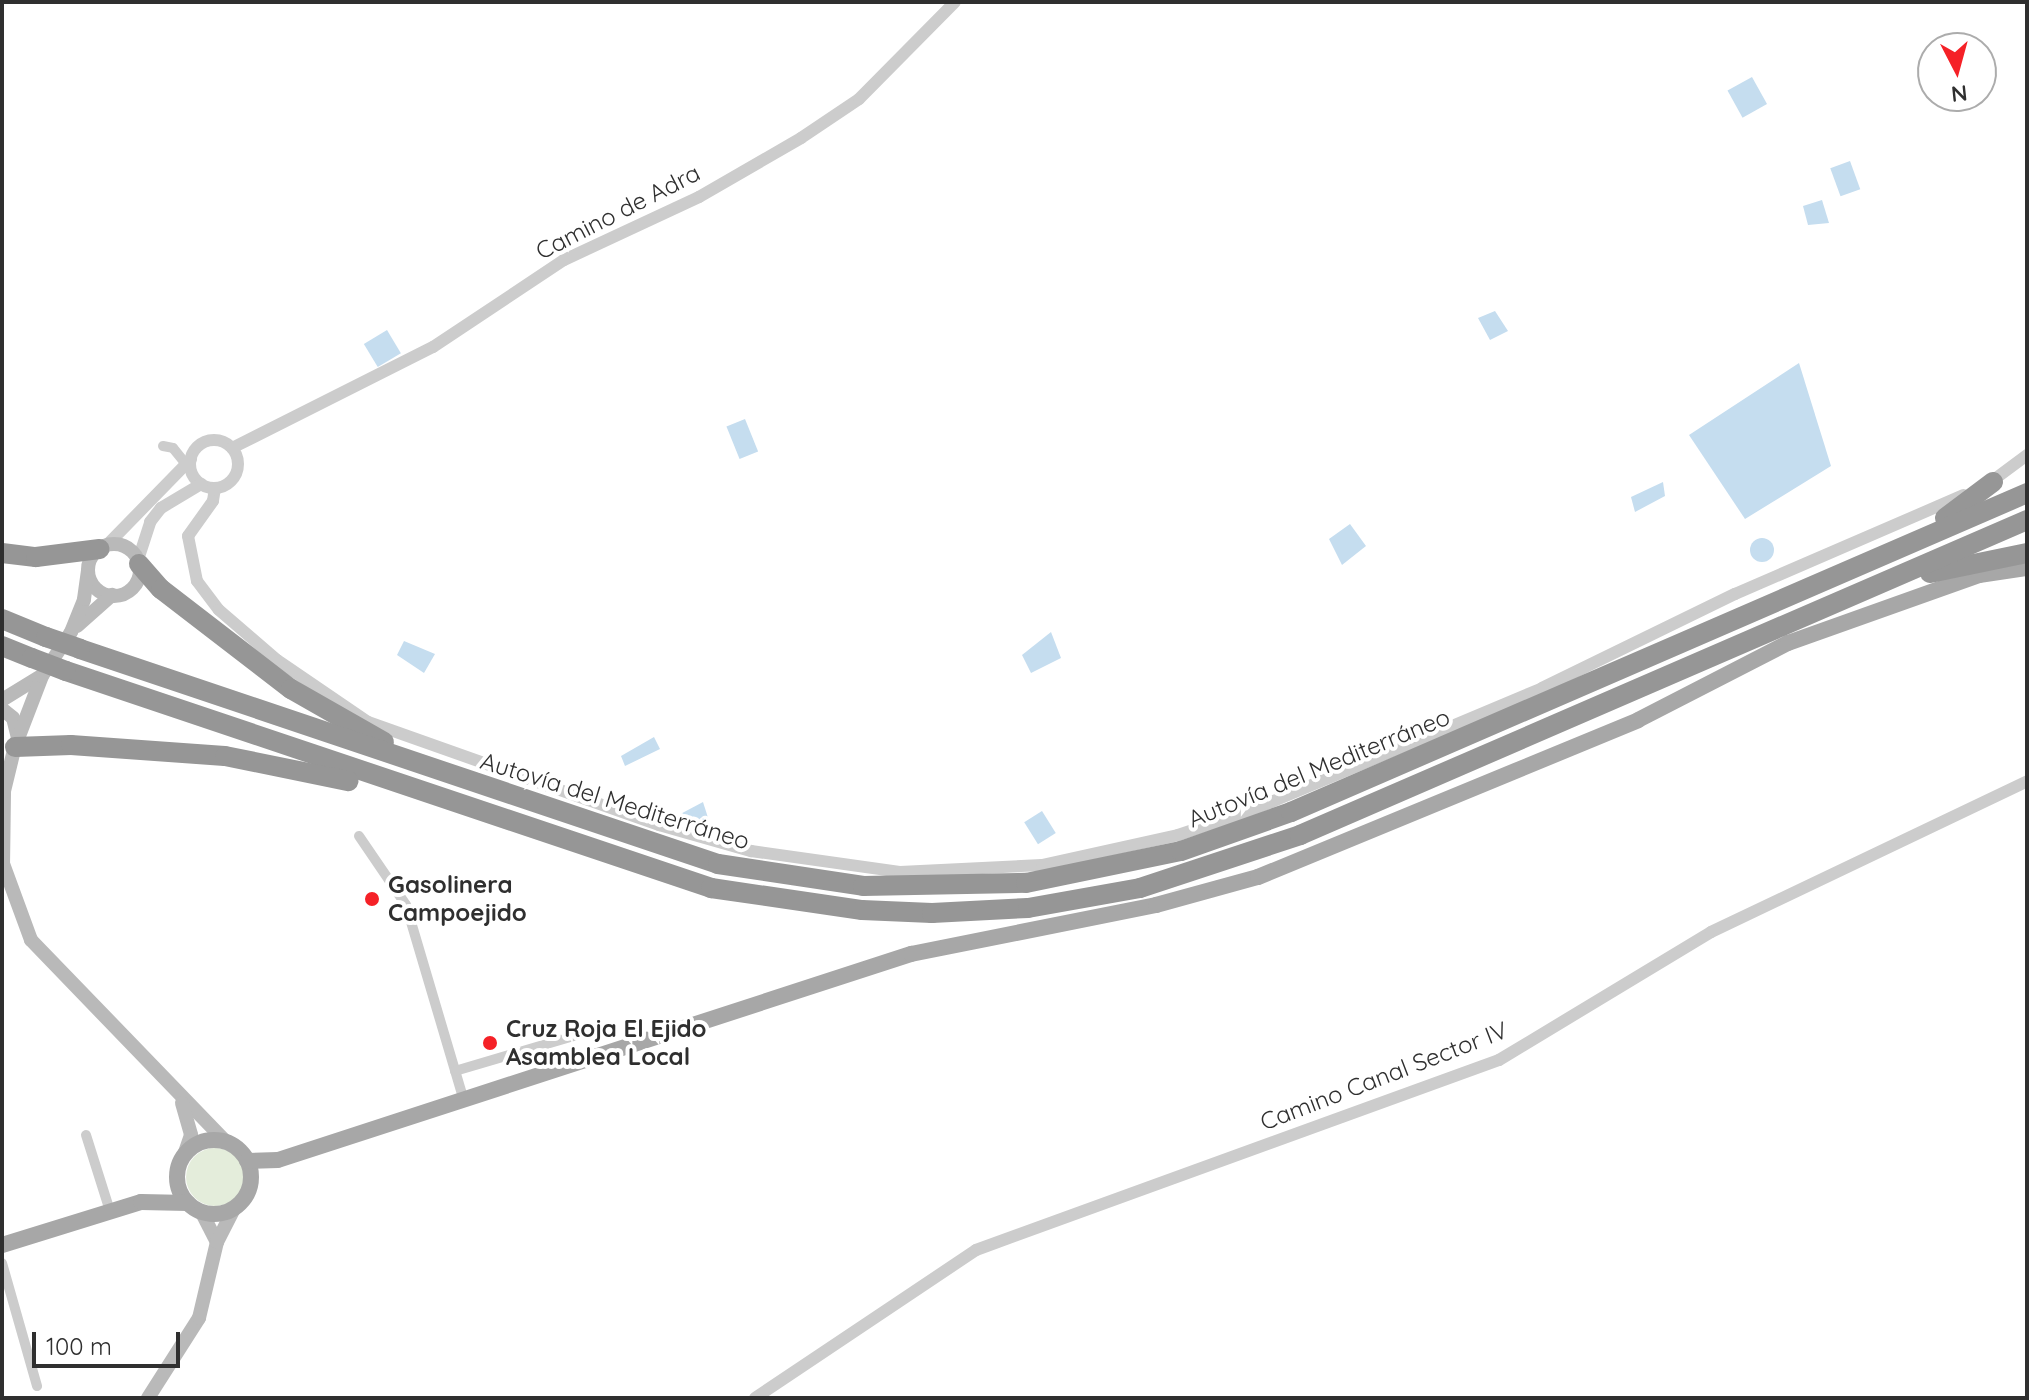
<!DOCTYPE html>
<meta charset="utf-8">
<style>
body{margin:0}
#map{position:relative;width:2029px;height:1400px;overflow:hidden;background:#fff;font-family:Quicksand,sans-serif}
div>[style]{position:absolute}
.green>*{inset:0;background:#e4eddb}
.round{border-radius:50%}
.water>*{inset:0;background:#c5ddef;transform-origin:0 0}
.minor>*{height:10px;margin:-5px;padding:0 5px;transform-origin:5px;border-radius:5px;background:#ccc}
.tertiary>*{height:12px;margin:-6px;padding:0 6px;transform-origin:6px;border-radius:6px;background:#ccc}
.tertiary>.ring{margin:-6px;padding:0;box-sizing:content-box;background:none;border:12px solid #ccc;border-radius:50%}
.secondary>*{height:14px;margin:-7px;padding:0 7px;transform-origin:7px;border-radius:7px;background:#b9b9b9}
.secondary>.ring{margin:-7px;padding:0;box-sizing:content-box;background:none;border:14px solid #b9b9b9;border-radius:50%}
.primary>*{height:16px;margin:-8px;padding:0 8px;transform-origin:8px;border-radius:8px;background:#a7a7a7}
.primary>.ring{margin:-8px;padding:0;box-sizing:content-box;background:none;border:16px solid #a7a7a7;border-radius:50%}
.motorway>*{height:20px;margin:-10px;padding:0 10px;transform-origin:10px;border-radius:10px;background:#969696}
.motorway-bridge>*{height:20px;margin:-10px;padding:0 10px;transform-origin:10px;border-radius:10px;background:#969696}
.dots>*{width:22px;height:22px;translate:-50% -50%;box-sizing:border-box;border:4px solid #fff;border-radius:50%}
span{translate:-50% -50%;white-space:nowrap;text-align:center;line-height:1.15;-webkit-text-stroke:8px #fff;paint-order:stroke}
.street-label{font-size:24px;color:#2f2f2f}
.poi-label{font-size:24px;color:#2f2f2f;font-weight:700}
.left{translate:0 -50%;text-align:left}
.frame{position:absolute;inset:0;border:4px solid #2f2f2f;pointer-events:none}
.north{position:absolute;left:1917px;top:32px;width:80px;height:80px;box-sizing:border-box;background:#fff;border:2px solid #acacac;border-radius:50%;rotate:174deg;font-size:22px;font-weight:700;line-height:32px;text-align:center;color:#2f2f2f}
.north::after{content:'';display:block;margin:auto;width:28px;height:36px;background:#f52127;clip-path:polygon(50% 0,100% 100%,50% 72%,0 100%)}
.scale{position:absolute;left:32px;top:1332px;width:148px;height:36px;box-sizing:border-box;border:4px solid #2f2f2f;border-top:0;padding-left:10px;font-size:24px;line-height:28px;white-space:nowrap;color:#2f2f2f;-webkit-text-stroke:6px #fff;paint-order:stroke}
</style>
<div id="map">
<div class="green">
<div class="round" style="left:186px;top:1148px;width:58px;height:58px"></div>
</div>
<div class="water">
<div style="left:1752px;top:77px;width:31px;height:28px;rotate:61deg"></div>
<div style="left:1850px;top:161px;width:30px;height:21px;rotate:70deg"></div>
<div style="clip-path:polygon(1822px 200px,1829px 223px,1808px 225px,1803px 206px)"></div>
<div style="clip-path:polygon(1495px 311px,1508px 331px,1490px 340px,1478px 318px)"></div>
<div style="left:387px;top:330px;width:27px;height:27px;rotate:59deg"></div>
<div style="clip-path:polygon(1799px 363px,1831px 466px,1745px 519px,1689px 435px)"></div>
<div style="left:745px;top:419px;width:35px;height:20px;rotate:68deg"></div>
<div style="clip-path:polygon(1663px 482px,1665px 496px,1635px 512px,1631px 497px)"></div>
<div style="clip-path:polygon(1350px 524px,1366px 546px,1342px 565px,1329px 539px)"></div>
<div class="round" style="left:1750px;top:538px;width:24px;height:24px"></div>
<div style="clip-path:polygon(1051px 632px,1061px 658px,1031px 673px,1022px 655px)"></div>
<div style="clip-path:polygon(404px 641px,435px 654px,424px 673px,397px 655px)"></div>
<div style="clip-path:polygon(654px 737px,660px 749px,625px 766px,621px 756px)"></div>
<div style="clip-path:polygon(703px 802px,710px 824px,698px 829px,671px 819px)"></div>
<div style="left:1042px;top:811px;width:26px;height:21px;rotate:58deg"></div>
</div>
<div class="minor">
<div style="left:163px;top:446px;width:10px;rotate:11deg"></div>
<div style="left:173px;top:448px;width:21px;rotate:51deg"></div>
<div style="left:359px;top:836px;width:83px;rotate:55.7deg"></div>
<div style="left:406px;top:905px;width:201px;rotate:73.5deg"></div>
<div style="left:455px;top:1071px;width:145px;rotate:-16.4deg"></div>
<div style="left:86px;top:1135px;width:80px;rotate:72.5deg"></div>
<div style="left:2px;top:1263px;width:128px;rotate:74.1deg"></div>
</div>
<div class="tertiary">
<div class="ring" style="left:190px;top:440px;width:36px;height:36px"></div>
<div style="left:232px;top:448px;width:225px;rotate:-26.7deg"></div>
<div style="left:433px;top:347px;width:157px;rotate:-33.6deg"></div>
<div style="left:564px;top:260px;width:149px;rotate:-25deg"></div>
<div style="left:699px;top:197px;width:118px;rotate:-30deg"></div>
<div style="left:801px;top:138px;width:70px;rotate:-33.9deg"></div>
<div style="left:859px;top:99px;width:136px;rotate:-45.3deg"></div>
<div style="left:1988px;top:484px;width:49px;rotate:-36.6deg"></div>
<div style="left:215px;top:488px;width:13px;rotate:99deg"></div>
<div style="left:213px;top:501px;width:43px;rotate:125.5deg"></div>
<div style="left:188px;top:536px;width:46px;rotate:78.7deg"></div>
<div style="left:197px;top:581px;width:36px;rotate:53deg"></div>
<div style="left:219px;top:610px;width:77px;rotate:40.8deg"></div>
<div style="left:277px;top:660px;width:110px;rotate:34.3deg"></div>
<div style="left:368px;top:722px;width:309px;rotate:19.5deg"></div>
<div style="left:659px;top:825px;width:96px;rotate:15.8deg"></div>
<div style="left:751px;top:851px;width:150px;rotate:8deg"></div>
<div style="left:900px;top:872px;width:142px;rotate:-2.8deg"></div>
<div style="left:1042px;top:865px;width:139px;rotate:-12.4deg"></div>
<div style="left:1178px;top:835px;width:76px;rotate:-18.4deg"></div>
<div style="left:1250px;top:811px;width:317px;rotate:-22.8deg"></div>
<div style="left:1542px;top:688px;width:215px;rotate:-26deg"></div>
<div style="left:1735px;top:594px;width:249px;rotate:-23.4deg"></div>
<div style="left:108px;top:544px;width:119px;rotate:-45.7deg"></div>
<div style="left:138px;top:560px;width:40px;rotate:-72deg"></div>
<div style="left:150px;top:522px;width:18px;rotate:-52deg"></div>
<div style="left:161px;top:508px;width:47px;rotate:-31deg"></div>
<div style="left:755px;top:1398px;width:266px;rotate:-33.8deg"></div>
<div style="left:976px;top:1250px;width:556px;rotate:-19.97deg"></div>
<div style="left:1499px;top:1060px;width:248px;rotate:-31.1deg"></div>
<div style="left:1711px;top:932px;width:350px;rotate:-25.5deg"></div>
</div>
<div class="secondary">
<div class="ring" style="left:88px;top:544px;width:38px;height:38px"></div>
<div style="left:77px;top:626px;width:47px;rotate:-41.5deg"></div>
<div style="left:2px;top:700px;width:46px;rotate:-31.6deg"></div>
<div style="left:2px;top:709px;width:14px;rotate:39deg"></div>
<div style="left:13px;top:718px;width:21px;rotate:76deg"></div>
<div style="left:19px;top:736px;width:64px;rotate:-69deg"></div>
<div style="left:42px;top:676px;width:53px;rotate:-56.6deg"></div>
<div style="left:71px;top:632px;width:35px;rotate:-68deg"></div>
<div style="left:84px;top:599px;width:28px;rotate:-82deg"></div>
<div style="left:2px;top:861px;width:84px;rotate:69.8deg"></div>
<div style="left:31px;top:940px;width:281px;rotate:46deg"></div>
<div style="left:3px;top:866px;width:75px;rotate:-89.2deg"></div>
<div style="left:4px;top:791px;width:42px;rotate:-76.3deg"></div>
<div style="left:182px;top:1103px;width:33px;rotate:74deg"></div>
<div style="left:191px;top:1135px;width:21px;rotate:109deg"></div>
<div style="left:201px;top:1211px;width:35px;rotate:63deg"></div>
<div style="left:148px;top:1398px;width:95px;rotate:-57.5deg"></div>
<div style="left:199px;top:1318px;width:78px;rotate:-76.7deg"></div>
<div style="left:217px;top:1242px;width:39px;rotate:-63deg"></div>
</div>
<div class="primary">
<div class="ring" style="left:177px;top:1140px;width:58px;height:58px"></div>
<div style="left:247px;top:1161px;width:31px;rotate:-2deg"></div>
<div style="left:278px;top:1160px;width:666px;rotate:-18.03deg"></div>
<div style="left:911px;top:954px;width:250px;rotate:-11.3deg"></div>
<div style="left:1156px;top:905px;width:106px;rotate:-15.4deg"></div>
<div style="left:1258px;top:877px;width:411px;rotate:-22.4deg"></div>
<div style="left:1638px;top:720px;width:169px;rotate:-27.2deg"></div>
<div style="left:1788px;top:643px;width:203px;rotate:-19.6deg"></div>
<div style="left:1979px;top:575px;width:49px;rotate:-8.3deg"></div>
<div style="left:2px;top:1245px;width:145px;rotate:-17.2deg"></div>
<div style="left:141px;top:1202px;width:47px;rotate:1.2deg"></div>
</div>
<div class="motorway">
<div style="left:1945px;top:518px;width:60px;rotate:-36.9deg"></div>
<div style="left:2px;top:553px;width:34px;rotate:7deg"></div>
<div style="left:36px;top:557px;width:64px;rotate:-7.2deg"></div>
<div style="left:139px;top:564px;width:33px;rotate:49deg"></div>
<div style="left:161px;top:589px;width:164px;rotate:37.6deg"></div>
<div style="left:291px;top:689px;width:107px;rotate:29.7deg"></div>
<div style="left:1930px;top:573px;width:99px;rotate:-11.7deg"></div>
<div style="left:2px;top:619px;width:48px;rotate:22.2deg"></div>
<div style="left:2px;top:646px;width:32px;rotate:22deg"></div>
<div style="left:80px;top:649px;width:673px;rotate:18.62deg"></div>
<div style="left:718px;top:864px;width:147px;rotate:8.6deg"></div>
<div style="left:863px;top:886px;width:163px;rotate:-1.1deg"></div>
<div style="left:1026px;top:883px;width:158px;rotate:-11.7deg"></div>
<div style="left:1181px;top:851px;width:117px;rotate:-19.5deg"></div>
<div style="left:1291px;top:812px;width:802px;rotate:-23.43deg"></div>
<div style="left:66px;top:671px;width:681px;rotate:18.59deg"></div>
<div style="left:711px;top:888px;width:153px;rotate:8.3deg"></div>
<div style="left:862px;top:910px;width:70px;rotate:2.5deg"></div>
<div style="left:932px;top:913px;width:96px;rotate:-3deg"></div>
<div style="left:1028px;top:908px;width:114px;rotate:-10.1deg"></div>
<div style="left:1140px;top:888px;width:169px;rotate:-18.3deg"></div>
<div style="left:1300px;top:835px;width:792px;rotate:-23.43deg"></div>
<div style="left:15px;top:747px;width:56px;rotate:-2deg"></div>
<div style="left:71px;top:745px;width:154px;rotate:4.1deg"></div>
<div style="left:225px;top:756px;width:126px;rotate:11.5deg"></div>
</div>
<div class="motorway-bridge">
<div style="left:46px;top:637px;width:36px;rotate:19deg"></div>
<div style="left:32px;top:658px;width:36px;rotate:21deg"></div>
</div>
<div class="dots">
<div style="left:372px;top:899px;background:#f52127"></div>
<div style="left:490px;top:1043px;background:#f52127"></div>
</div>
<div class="street-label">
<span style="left:618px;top:212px;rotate:-27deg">Camino de Adra</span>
<span style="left:1319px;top:768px;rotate:-22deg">Autovía del Mediterráneo</span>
<span style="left:615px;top:801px;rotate:17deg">Autovía del Mediterráneo</span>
<span style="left:1384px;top:1076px;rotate:-21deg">Camino Canal Sector IV</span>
</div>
<div class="poi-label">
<span class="left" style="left:388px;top:899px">Gasolinera<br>Campoejido</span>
<span class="left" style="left:506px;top:1043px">Cruz Roja El Ejido<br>Asamblea Local</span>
</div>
<div class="frame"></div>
<div class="north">N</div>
<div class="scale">100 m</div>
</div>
